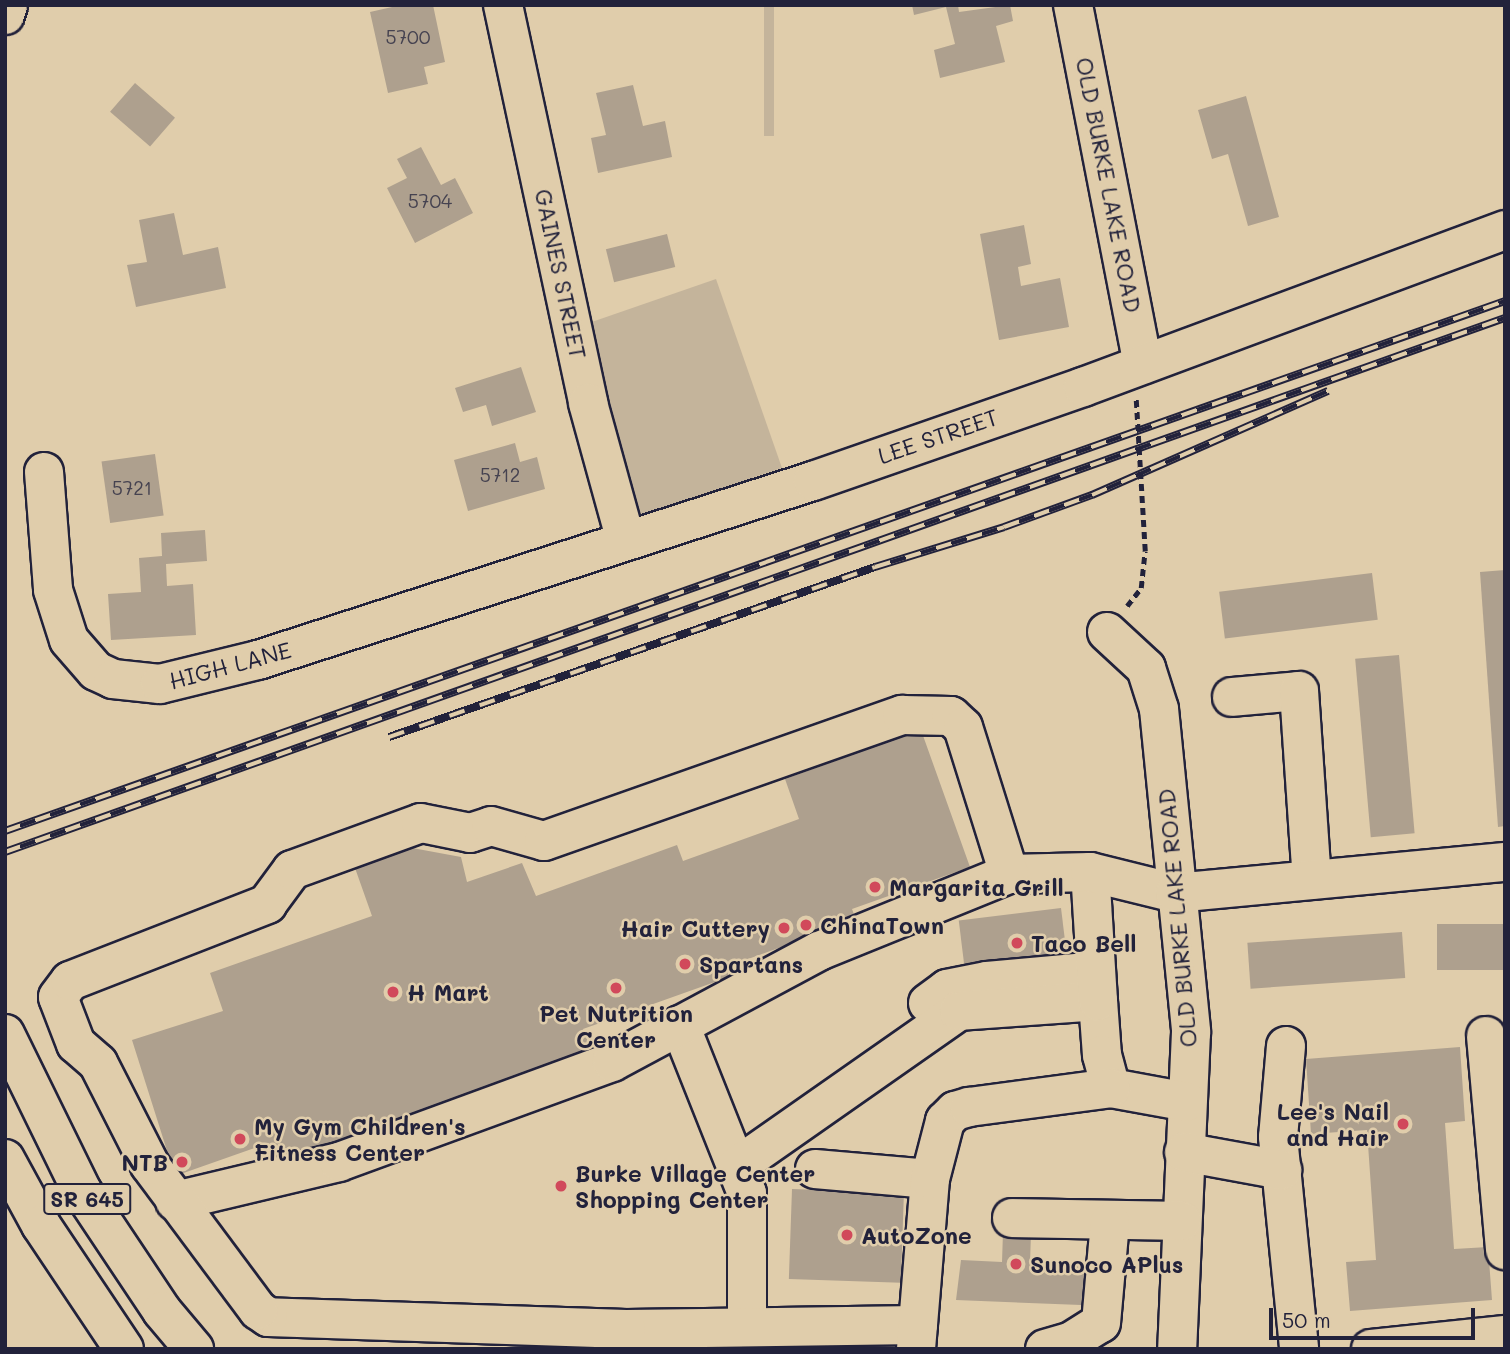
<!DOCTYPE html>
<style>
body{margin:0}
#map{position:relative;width:1510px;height:1354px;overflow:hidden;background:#e0cdab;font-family:Mali,sans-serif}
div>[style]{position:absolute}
.green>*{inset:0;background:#c4b49b;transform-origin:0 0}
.building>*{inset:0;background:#aea08e;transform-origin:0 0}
.path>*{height:4.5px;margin-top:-2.25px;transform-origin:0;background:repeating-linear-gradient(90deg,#22223b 0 7px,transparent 0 12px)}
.roads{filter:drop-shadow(2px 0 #22223b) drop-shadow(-2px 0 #22223b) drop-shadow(0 2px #22223b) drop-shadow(0 -2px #22223b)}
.minor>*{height:38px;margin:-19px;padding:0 19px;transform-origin:19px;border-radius:19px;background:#e0cdab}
.major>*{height:38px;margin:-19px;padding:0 19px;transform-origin:19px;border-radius:19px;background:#e0cdab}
.rail>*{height:8px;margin-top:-4px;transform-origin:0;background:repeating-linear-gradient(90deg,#e0cdab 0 16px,#22223b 0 32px);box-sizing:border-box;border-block:2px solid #22223b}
.dots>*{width:19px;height:19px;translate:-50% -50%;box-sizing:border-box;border:4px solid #e0cdab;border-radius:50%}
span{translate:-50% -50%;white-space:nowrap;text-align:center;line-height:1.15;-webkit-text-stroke:5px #e0cdab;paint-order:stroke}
.number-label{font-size:19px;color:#454250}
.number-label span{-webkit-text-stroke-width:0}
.shield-label span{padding:2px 5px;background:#e0cdab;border:2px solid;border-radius:5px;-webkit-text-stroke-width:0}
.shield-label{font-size:21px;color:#22223b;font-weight:700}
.street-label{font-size:23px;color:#22223b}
.poi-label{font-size:23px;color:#22223b;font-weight:700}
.left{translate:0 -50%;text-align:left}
.right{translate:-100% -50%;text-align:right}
.frame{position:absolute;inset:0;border:7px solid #22223b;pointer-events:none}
.scale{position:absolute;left:1269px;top:1308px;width:206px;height:32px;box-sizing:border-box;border:4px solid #22223b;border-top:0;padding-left:9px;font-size:21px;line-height:24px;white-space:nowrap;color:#22223b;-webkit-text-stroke:5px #e0cdab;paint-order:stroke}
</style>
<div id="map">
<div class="green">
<div style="left:764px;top:5px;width:10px;height:131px"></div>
<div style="clip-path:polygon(716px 279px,782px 468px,628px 520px,586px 324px)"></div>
</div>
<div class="building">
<div style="clip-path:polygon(401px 5px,433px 5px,445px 62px,424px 67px,428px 84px,388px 93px,370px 12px)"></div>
<div style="clip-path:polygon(912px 5px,958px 5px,959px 12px,1010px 5px,1013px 21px,996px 26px,1005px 62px,940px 78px,934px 50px,955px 44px,946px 7px,914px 15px)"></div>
<div style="left:135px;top:83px;width:53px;height:38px;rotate:41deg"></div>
<div style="clip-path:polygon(633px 85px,643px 126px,665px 121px,672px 157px,598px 173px,591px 138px,606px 135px,596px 93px)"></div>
<div style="clip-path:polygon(1246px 96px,1279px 217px,1248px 226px,1228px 154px,1212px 159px,1198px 110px)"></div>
<div style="clip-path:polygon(421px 147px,441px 185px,455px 178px,473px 213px,415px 243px,387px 188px,407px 178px,397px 159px)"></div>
<div style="clip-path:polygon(174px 213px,183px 255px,218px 247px,226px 288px,136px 307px,127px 265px,147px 262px,139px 220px)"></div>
<div style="clip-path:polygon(1024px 225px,1031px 264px,1018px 267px,1021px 286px,1060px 278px,1069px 327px,999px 340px,980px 234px)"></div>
<div style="left:667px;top:234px;width:34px;height:63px;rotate:76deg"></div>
<div style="clip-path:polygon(521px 367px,536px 412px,492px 426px,486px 405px,463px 412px,455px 388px)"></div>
<div style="clip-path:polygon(515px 443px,520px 462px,537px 457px,545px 489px,468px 511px,454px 460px)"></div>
<div style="left:155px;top:454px;width:62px;height:54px;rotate:82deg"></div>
<div style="clip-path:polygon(205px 530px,207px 561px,166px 564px,167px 586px,193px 584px,196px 635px,111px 640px,108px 594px,141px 592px,139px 558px,162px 556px,161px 533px)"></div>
<div style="clip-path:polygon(1505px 570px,1505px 826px,1498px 827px,1480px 572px)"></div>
<div style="left:1372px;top:573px;width:47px;height:154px;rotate:83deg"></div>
<div style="left:1399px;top:655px;width:179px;height:44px;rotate:85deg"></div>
<div style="clip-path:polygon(921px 730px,970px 867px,852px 909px,856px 920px,726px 967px,729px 977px,583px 1029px,595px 1058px,278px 1172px,269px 1143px,175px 1176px,132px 1040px,223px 1011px,210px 973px,372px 916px,355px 868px,407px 847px,461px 857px,467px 882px,522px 863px,536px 896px,677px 845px,683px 861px,799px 819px,785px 779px)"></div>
<div style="left:1061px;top:908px;width:52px;height:103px;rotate:83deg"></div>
<div style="left:1505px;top:924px;width:46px;height:68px;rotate:90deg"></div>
<div style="left:1402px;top:932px;width:46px;height:155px;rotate:86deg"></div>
<div style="clip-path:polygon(1460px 1047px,1465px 1121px,1445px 1123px,1454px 1249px,1488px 1247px,1492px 1300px,1350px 1311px,1346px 1262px,1376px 1260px,1367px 1130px,1311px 1134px,1306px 1059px)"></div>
<div style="left:792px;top:1189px;width:112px;height:90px;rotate:2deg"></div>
<div style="clip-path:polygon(1003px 1232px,1031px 1233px,1030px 1263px,1108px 1266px,1107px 1306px,956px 1300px,961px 1260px,1002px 1262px)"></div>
</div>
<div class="path">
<div style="left:1127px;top:606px;width:23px;rotate:-52deg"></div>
<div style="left:1141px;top:588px;width:37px;rotate:-84deg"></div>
<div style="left:1145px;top:551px;width:152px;rotate:-93.4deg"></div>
</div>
<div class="roads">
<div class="minor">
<div style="left:503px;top:5px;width:407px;rotate:77.9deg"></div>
<div style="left:588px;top:403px;width:143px;rotate:74.6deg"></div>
<div style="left:1073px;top:5px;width:366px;rotate:79deg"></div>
<div style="left:44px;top:472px;width:118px;rotate:85.6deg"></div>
<div style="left:53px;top:590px;width:52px;rotate:72.3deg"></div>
<div style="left:69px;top:640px;width:41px;rotate:48.9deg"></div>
<div style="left:96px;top:671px;width:19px;rotate:25deg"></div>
<div style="left:113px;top:679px;width:47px;rotate:6.1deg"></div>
<div style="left:160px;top:684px;width:101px;rotate:-13.8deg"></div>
<div style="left:258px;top:660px;width:583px;rotate:-17.88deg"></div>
<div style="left:813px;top:481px;width:286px;rotate:-19.2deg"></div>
<div style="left:1083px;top:387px;width:450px;rotate:-20.4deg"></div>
<div style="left:1107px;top:632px;width:53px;rotate:42.7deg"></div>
<div style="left:1146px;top:668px;width:43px;rotate:72.4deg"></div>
<div style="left:1159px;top:709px;width:325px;rotate:84.3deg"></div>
<div style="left:1191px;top:1032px;width:317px;rotate:92.5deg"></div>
<div style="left:1232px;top:697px;width:67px;rotate:-5.1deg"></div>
<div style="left:1299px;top:691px;width:189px;rotate:86.1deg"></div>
<div style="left:1098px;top:1001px;width:54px;rotate:85.8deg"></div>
<div style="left:1102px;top:1055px;width:34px;rotate:75deg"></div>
<div style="left:1111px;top:1088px;width:77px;rotate:10.4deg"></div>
<div style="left:928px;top:1003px;width:24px;rotate:-36deg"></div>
<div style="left:947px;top:989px;width:41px;rotate:-11.3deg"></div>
<div style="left:987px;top:981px;width:109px;rotate:-5.2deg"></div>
<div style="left:680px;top:1025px;width:181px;rotate:68.3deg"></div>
<div style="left:747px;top:1193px;width:132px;rotate:90deg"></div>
<div style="left:1486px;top:1036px;width:215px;rotate:84.9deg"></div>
<div style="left:1286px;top:1046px;width:91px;rotate:95deg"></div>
<div style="left:1278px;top:1137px;width:213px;rotate:84.3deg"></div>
<div style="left:1184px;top:1152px;width:100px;rotate:10.4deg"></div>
<div style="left:736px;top:1167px;width:272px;rotate:-35deg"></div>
<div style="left:959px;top:1011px;width:139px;rotate:-4.1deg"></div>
<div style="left:1098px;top:1001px;width:129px;rotate:-93.5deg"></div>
<div style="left:815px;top:1169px;width:115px;rotate:5deg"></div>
<div style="left:175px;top:1201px;width:169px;rotate:-13.4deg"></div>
<div style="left:339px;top:1162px;width:291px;rotate:-20.1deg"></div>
<div style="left:612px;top:1062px;width:235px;rotate:-28.2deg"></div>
<div style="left:819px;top:951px;width:205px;rotate:-22.1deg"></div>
<div style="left:1009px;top:874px;width:81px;rotate:-1.4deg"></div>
<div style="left:1090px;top:872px;width:88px;rotate:13.9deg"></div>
<div style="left:1175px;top:893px;width:331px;rotate:-5.4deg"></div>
<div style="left:1012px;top:1218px;width:170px;rotate:1deg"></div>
<div style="left:918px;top:1325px;width:292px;rotate:179.2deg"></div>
<div style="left:626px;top:1329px;width:358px;rotate:-178.1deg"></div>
<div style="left:268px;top:1317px;width:12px;rotate:-145deg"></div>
<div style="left:258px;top:1310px;width:181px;rotate:-126.7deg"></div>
<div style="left:150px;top:1165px;width:114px;rotate:-117deg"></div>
<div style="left:98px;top:1063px;width:29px;rotate:-139deg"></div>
<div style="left:76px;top:1044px;width:50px;rotate:-111deg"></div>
<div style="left:58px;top:997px;width:20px;rotate:-53deg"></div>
<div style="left:70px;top:981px;width:212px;rotate:-21.3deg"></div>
<div style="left:267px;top:904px;width:42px;rotate:-53.7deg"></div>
<div style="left:292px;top:870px;width:137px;rotate:-20deg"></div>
<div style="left:421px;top:823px;width:50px;rotate:11.5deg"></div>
<div style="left:470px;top:833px;width:22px;rotate:-18deg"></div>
<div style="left:491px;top:826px;width:55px;rotate:15.8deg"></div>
<div style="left:544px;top:841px;width:380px;rotate:-19.4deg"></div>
<div style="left:902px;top:715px;width:49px;rotate:1.2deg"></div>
<div style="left:951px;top:716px;width:16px;rotate:43deg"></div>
<div style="left:963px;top:727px;width:154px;rotate:72.6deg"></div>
<div style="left:916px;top:1349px;width:171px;rotate:-85.3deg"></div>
<div style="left:930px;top:1179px;width:60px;rotate:-75.5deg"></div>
<div style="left:945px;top:1121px;width:14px;rotate:-45deg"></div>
<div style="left:955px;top:1111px;width:15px;rotate:-16deg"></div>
<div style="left:969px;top:1107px;width:143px;rotate:-7.6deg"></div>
<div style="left:1045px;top:1349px;width:26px;rotate:-16deg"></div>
<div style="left:1070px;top:1342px;width:36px;rotate:-32deg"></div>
<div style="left:1101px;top:1323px;width:101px;rotate:-84.9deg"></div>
<div style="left:1371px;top:1349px;width:135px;rotate:-6deg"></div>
</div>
<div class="major">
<div style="left:5px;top:15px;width:10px;rotate:-73deg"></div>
<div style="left:5px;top:1034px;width:175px;rotate:63.9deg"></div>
<div style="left:82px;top:1191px;width:144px;rotate:56.3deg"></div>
<div style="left:162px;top:1311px;width:50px;rotate:49.9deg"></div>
<div style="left:5px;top:1159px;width:75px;rotate:61.4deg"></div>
<div style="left:41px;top:1225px;width:149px;rotate:56.2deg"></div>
</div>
</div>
<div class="rail">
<div style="left:389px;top:737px;width:515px;rotate:-19.28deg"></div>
<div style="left:875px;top:567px;width:135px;rotate:-17.2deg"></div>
<div style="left:1004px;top:527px;width:94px;rotate:-20deg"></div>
<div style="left:1092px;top:495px;width:258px;rotate:-23.8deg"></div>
<div style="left:5px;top:831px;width:1591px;rotate:-19.46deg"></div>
<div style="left:5px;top:852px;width:1592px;rotate:-19.6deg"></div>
</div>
<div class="dots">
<div style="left:875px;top:887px;background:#d1495b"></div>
<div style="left:806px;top:925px;background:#d1495b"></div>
<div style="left:784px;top:928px;background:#d1495b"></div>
<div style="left:1017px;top:943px;background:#d1495b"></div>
<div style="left:685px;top:964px;background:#d1495b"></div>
<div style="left:616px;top:988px;background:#d1495b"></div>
<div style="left:393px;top:992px;background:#d1495b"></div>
<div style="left:1403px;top:1124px;background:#d1495b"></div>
<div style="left:240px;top:1139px;background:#d1495b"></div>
<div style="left:182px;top:1162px;background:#d1495b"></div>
<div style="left:561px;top:1186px;background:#d1495b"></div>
<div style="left:847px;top:1235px;background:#d1495b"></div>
<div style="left:1016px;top:1264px;background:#d1495b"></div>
</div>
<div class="number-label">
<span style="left:408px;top:37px">5700</span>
<span style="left:430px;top:201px">5704</span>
<span style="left:500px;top:475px">5712</span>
<span style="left:132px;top:488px">5721</span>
</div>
<div class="shield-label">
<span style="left:87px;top:1199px">SR 645</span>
</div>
<div class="street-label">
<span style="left:1109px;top:185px;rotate:79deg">OLD BURKE LAKE ROAD</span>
<span style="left:561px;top:274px;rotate:78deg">GAINES STREET</span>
<span style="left:938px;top:436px;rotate:-19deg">LEE STREET</span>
<span style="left:230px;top:665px;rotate:-15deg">HIGH LANE</span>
<span style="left:1177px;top:918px;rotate:-95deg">OLD BURKE LAKE ROAD</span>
</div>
<div class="poi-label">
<span class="left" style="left:889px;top:887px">Margarita Grill</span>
<span class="left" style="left:820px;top:925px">ChinaTown</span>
<span class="right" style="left:770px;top:928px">Hair Cuttery</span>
<span class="left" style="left:1031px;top:943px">Taco Bell</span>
<span class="left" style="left:699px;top:964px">Spartans</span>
<span class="left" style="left:407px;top:992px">H Mart</span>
<span style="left:616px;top:1026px">Pet Nutrition<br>Center</span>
<span class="right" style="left:1389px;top:1124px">Lee's Nail<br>and Hair</span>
<span class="left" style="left:254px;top:1139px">My Gym Children's<br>Fitness Center</span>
<span class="right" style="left:168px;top:1162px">NTB</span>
<span class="left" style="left:575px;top:1186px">Burke Village Center<br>Shopping Center</span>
<span class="left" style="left:861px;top:1235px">AutoZone</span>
<span class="left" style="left:1030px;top:1264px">Sunoco APlus</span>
</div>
<div class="frame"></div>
<div class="scale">50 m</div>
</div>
